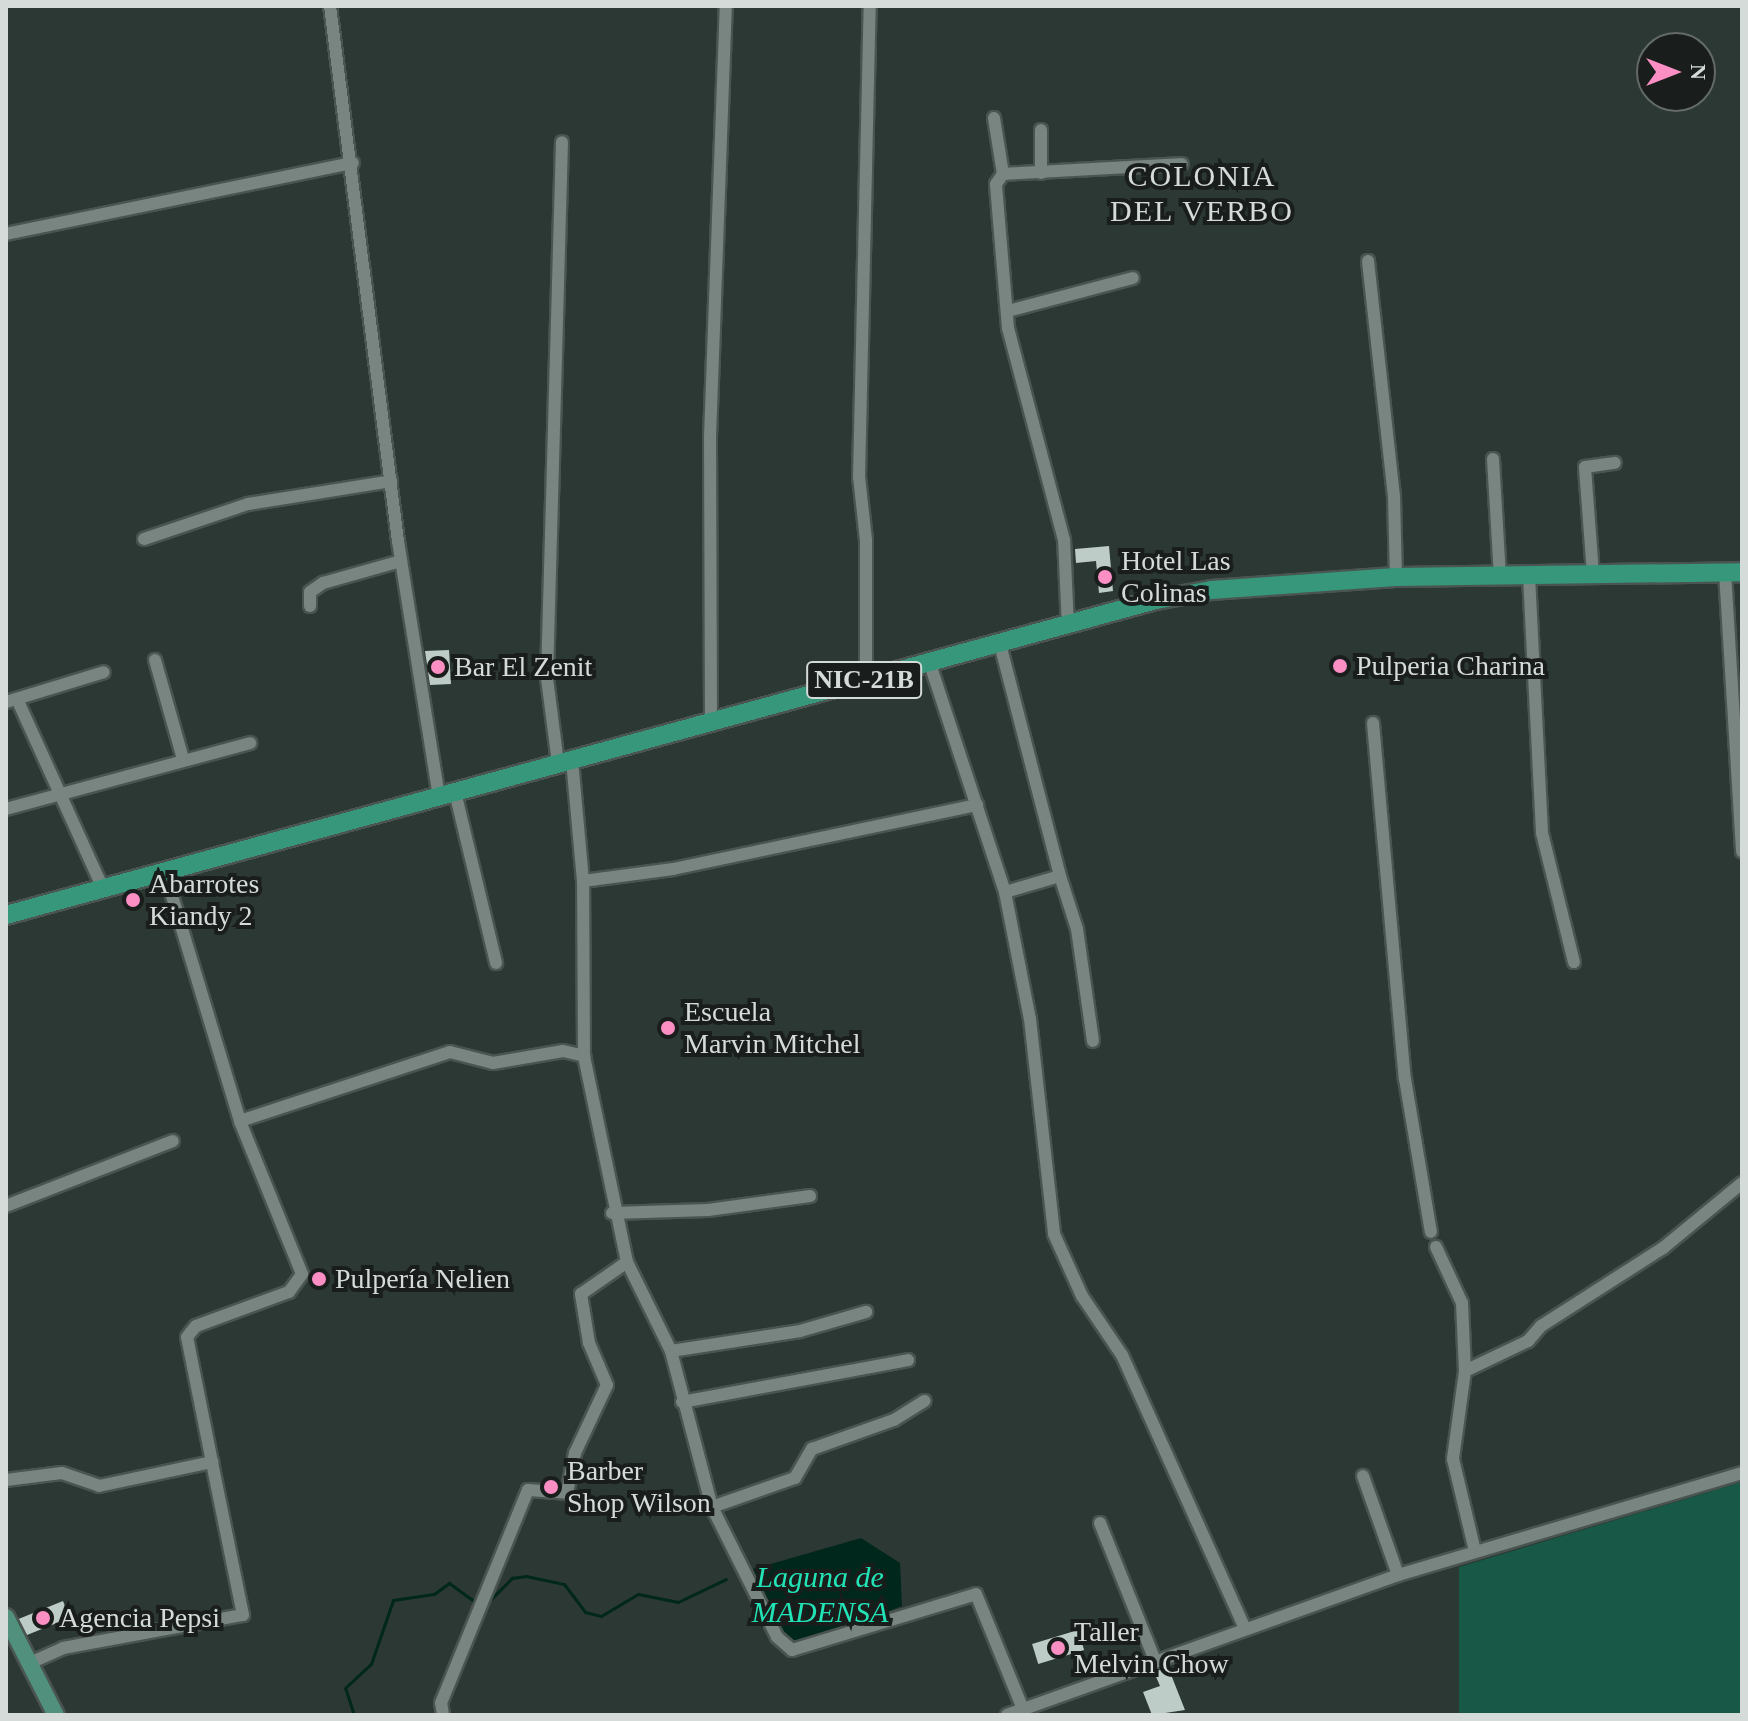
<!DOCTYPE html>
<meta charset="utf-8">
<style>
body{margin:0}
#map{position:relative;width:1748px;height:1721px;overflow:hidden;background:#2c3833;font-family:Georgia,serif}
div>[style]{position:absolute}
.green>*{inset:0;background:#175846}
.water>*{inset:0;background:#00271c}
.stream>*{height:3px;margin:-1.5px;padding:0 1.5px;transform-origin:1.5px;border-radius:1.5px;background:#00271c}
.building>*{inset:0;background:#beccc7;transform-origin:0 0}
.roads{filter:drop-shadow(2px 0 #4a5450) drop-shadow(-2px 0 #4a5450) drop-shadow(0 2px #4a5450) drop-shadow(0 -2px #4a5450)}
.minor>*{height:12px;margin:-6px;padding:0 6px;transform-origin:6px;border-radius:6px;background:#788580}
.major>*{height:16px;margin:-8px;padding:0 8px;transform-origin:8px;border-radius:8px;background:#50907d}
.highway>*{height:18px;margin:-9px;padding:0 9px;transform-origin:9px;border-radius:9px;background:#36977b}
.dots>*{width:22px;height:22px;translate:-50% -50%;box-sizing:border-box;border:4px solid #191e1c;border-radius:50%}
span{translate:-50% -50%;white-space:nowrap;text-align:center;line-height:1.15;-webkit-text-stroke:8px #191e1c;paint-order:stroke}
.shield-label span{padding:2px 6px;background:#191e1c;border:2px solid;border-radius:6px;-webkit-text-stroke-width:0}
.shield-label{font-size:26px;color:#d4dbd8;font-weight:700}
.poi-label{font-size:28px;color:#d4dbd8}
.left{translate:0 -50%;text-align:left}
.neighbourhood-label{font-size:30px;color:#d4dbd8;letter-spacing:2px}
.water-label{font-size:30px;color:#21e3b5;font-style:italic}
.frame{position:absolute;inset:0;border:8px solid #d4dbd8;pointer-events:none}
.north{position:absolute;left:1636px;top:32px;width:80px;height:80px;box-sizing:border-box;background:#191e1c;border:2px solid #646a67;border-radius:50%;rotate:90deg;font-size:22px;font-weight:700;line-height:32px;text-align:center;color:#d4dbd8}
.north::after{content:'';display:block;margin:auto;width:28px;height:36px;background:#fb8fc4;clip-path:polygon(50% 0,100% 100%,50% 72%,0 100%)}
</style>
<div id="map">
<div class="green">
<div style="clip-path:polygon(1742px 1482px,1742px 1715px,1459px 1715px,1459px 1567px)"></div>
</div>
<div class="water">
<div style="clip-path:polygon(861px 1538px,900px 1563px,902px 1606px,821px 1637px,794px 1643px,781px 1635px,763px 1589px,746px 1571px)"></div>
</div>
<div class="stream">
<div style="left:489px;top:1601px;width:33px;rotate:-45deg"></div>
<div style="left:512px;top:1578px;width:14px;rotate:-8deg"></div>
<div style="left:526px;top:1576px;width:39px;rotate:12deg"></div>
<div style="left:564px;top:1584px;width:35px;rotate:53deg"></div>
<div style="left:585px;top:1612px;width:16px;rotate:14deg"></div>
<div style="left:601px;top:1616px;width:43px;rotate:-30.7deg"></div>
<div style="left:638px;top:1594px;width:41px;rotate:11.3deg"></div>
<div style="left:678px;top:1602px;width:53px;rotate:-25.6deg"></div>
<div style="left:354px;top:1715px;width:28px;rotate:-108deg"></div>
<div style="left:345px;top:1688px;width:35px;rotate:-43deg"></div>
<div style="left:371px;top:1664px;width:68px;rotate:-71deg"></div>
<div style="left:393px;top:1600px;width:41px;rotate:-8.3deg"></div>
<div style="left:434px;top:1594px;width:19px;rotate:-36deg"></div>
<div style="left:449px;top:1583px;width:34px;rotate:36deg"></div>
</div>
<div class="building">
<div style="clip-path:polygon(1109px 546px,1113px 591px,1099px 593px,1096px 561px,1076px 563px,1075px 549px)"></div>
<div style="clip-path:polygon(449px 650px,451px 684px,430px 685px,425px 651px)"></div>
<div style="left:63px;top:1601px;width:18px;height:48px;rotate:68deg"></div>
<div style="left:1078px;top:1630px;width:21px;height:48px;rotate:73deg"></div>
<div style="clip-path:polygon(1168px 1667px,1185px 1710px,1152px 1715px,1143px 1692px,1160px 1686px,1154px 1672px)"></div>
</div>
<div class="roads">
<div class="minor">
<div style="left:330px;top:6px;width:539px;rotate:82.76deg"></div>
<div style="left:398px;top:541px;width:258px;rotate:80.9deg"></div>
<div style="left:994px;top:118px;width:57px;rotate:80.9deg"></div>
<div style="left:1041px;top:130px;width:43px;rotate:90deg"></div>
<div style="left:6px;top:234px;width:354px;rotate:-11.6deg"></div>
<div style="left:1368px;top:261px;width:236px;rotate:83.7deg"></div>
<div style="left:1394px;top:496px;width:81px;rotate:88.6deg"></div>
<div style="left:1008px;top:311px;width:129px;rotate:-14.8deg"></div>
<div style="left:1493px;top:459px;width:117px;rotate:86.6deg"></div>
<div style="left:144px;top:539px;width:110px;rotate:-18.6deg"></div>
<div style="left:248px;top:504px;width:145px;rotate:-9.1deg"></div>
<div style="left:1725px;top:572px;width:280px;rotate:86.5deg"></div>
<div style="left:1593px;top:574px;width:107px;rotate:-94.3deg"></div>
<div style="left:1585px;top:467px;width:30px;rotate:-8deg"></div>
<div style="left:1529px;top:576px;width:257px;rotate:87.1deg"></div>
<div style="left:1542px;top:833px;width:133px;rotate:76.1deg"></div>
<div style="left:310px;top:606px;width:14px;rotate:-90deg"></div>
<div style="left:310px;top:592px;width:16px;rotate:-35deg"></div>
<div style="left:323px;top:583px;width:81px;rotate:-15.8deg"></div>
<div style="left:1068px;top:627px;width:87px;rotate:-92.6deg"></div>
<div style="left:1064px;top:540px;width:219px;rotate:-104.8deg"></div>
<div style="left:1008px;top:328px;width:144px;rotate:-94.8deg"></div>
<div style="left:996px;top:184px;width:12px;rotate:-55deg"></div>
<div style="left:1003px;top:174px;width:179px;rotate:-3.2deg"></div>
<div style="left:1000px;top:644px;width:240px;rotate:75.5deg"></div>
<div style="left:1060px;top:876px;width:57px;rotate:163.8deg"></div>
<div style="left:155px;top:660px;width:103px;rotate:74.2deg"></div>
<div style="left:930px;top:664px;width:240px;rotate:71.8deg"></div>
<div style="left:1005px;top:892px;width:129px;rotate:78.9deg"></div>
<div style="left:1030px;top:1019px;width:216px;rotate:83.6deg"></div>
<div style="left:1054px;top:1234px;width:68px;rotate:65.7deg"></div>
<div style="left:1082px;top:1296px;width:71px;rotate:55.9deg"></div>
<div style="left:1122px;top:1355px;width:297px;rotate:65.8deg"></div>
<div style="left:866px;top:679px;width:139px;rotate:-90deg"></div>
<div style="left:866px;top:540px;width:63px;rotate:-96.3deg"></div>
<div style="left:859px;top:477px;width:471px;rotate:-88.7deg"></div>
<div style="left:17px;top:699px;width:209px;rotate:65.6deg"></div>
<div style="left:6px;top:702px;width:102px;rotate:-17deg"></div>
<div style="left:711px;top:722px;width:285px;rotate:-90.2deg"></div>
<div style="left:710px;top:437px;width:431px;rotate:-87.9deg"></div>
<div style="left:1373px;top:723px;width:357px;rotate:84.9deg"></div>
<div style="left:1405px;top:1079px;width:155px;rotate:80.4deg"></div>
<div style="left:558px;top:763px;width:86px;rotate:-97.4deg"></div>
<div style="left:547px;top:678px;width:536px;rotate:-88.4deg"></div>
<div style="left:455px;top:792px;width:176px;rotate:76.5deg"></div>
<div style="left:6px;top:809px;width:253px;rotate:-15.1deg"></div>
<div style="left:1060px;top:876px;width:56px;rotate:72.2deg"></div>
<div style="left:1077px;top:929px;width:113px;rotate:81.9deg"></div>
<div style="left:583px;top:881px;width:91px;rotate:-7.6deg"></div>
<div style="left:673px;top:869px;width:311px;rotate:-11.9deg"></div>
<div style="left:240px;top:1121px;width:221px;rotate:-18.2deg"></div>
<div style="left:450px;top:1052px;width:44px;rotate:14.3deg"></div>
<div style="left:493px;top:1063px;width:71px;rotate:-9.7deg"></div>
<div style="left:563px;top:1051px;width:22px;rotate:13deg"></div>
<div style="left:6px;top:1206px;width:179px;rotate:-21.3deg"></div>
<div style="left:612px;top:1213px;width:96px;rotate:-1.8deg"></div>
<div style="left:708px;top:1210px;width:103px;rotate:-7.8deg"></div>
<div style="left:1436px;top:1247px;width:62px;rotate:65.1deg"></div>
<div style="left:1462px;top:1303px;width:68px;rotate:87.5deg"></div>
<div style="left:1465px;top:1371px;width:89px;rotate:97.8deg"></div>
<div style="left:1453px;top:1459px;width:95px;rotate:76.6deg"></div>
<div style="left:627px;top:1262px;width:99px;rotate:63.7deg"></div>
<div style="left:671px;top:1351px;width:161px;rotate:75.3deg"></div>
<div style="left:712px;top:1507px;width:145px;rotate:63.4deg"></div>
<div style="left:777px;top:1637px;width:20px;rotate:41deg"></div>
<div style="left:792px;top:1650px;width:192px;rotate:-16.9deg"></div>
<div style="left:976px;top:1594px;width:124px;rotate:67.8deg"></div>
<div style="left:671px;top:1351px;width:131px;rotate:-8.8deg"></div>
<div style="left:800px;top:1331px;width:69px;rotate:-16.1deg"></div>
<div style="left:1465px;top:1371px;width:70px;rotate:-25.5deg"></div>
<div style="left:1528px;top:1341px;width:20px;rotate:-49deg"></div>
<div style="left:1541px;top:1326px;width:145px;rotate:-32.6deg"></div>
<div style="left:1663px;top:1248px;width:102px;rotate:-39.4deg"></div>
<div style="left:682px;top:1402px;width:230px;rotate:-10.5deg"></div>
<div style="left:1363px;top:1476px;width:105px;rotate:70.5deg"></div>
<div style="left:6px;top:1480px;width:56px;rotate:-7.1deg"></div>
<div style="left:62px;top:1473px;width:39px;rotate:19deg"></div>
<div style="left:99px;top:1486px;width:116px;rotate:-12deg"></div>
<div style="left:212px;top:1462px;width:127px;rotate:-101.3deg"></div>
<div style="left:187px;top:1337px;width:14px;rotate:-51deg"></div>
<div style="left:196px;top:1326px;width:99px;rotate:-20.1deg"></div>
<div style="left:289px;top:1292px;width:22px;rotate:-54deg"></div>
<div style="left:302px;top:1274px;width:165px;rotate:-112.1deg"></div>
<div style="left:240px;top:1121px;width:260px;rotate:-106.8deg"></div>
<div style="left:712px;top:1507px;width:88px;rotate:-19.3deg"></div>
<div style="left:795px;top:1478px;width:34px;rotate:-60deg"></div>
<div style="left:812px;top:1449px;width:87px;rotate:-19.5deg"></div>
<div style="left:894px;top:1420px;width:36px;rotate:-32deg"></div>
<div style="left:1100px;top:1523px;width:145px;rotate:68.2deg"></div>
<div style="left:32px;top:1662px;width:34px;rotate:-24deg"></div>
<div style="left:63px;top:1648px;width:183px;rotate:-10.4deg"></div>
<div style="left:243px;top:1615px;width:156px;rotate:-101.5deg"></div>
<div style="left:443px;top:1715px;width:12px;rotate:-99deg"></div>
<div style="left:441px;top:1703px;width:230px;rotate:-67.8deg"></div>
<div style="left:528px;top:1490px;width:39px;rotate:4deg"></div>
<div style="left:567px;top:1493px;width:41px;rotate:-78.7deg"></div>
<div style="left:575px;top:1453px;width:75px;rotate:-64.8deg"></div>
<div style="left:607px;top:1385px;width:46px;rotate:-113.2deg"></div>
<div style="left:589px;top:1343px;width:50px;rotate:-99.3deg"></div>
<div style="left:581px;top:1294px;width:56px;rotate:-34.8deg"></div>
<div style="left:627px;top:1262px;width:210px;rotate:-101.8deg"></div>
<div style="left:584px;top:1056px;width:175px;rotate:-90.3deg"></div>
<div style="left:583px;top:881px;width:121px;rotate:-95.2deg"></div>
<div style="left:1007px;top:1715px;width:415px;rotate:-19.7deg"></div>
<div style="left:1398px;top:1575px;width:359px;rotate:-16.5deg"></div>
</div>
<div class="major">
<div style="left:6px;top:1617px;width:110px;rotate:63deg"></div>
</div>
<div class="highway">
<div style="left:6px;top:915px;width:1192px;rotate:-15.32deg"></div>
<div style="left:1156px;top:600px;width:56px;rotate:-10.3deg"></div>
<div style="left:1211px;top:590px;width:185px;rotate:-4deg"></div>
<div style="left:1396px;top:577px;width:346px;rotate:-0.8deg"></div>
</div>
</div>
<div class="dots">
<div style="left:1105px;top:577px;background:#fb8fc4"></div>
<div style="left:1340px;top:666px;background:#fb8fc4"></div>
<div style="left:438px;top:667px;background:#fb8fc4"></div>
<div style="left:133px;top:900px;background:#fb8fc4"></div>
<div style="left:668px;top:1028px;background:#fb8fc4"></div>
<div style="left:319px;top:1279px;background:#fb8fc4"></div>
<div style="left:551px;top:1487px;background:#fb8fc4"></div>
<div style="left:43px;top:1618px;background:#fb8fc4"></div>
<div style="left:1058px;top:1648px;background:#fb8fc4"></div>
</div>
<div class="shield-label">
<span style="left:864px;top:680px">NIC-21B</span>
</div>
<div class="poi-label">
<span class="left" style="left:1121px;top:577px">Hotel Las<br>Colinas</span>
<span class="left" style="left:1356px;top:666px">Pulperia Charina</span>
<span class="left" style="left:454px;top:667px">Bar El Zenit</span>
<span class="left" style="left:149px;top:900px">Abarrotes<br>Kiandy 2</span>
<span class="left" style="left:684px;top:1028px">Escuela<br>Marvin Mitchel</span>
<span class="left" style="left:335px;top:1279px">Pulpería Nelien</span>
<span class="left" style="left:567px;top:1487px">Barber<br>Shop Wilson</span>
<span class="left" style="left:59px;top:1618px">Agencia Pepsi</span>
<span class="left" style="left:1074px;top:1648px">Taller<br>Melvin Chow</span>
</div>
<div class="neighbourhood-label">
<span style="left:1202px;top:193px">COLONIA<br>DEL VERBO</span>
</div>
<div class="water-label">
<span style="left:820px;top:1594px">Laguna de<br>MADENSA</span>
</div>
<div class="frame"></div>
<div class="north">N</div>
</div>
